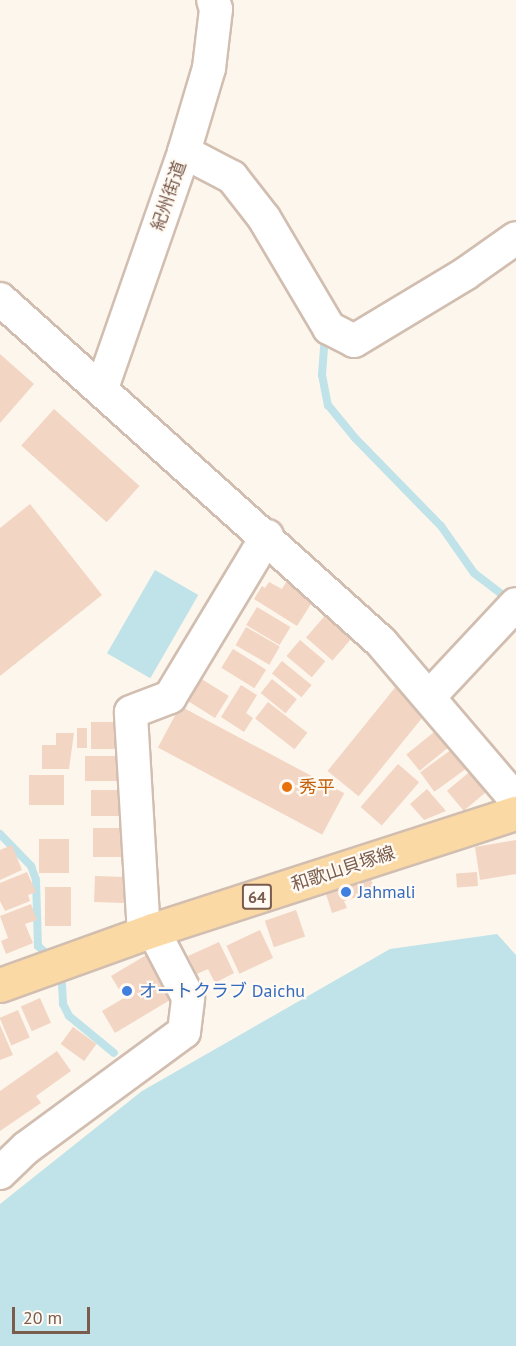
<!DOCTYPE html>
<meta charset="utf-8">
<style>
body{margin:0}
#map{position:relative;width:516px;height:1346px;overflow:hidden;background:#fdf6ec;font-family:"PT Sans","Noto Sans JP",sans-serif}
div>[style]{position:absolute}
.water>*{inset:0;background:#bfe3e8;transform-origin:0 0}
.stream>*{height:8px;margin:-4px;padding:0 4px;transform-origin:4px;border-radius:4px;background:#bfe3e8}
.building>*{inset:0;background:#f3d5c3;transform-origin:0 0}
.roads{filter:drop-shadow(2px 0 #d1beb0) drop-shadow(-2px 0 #d1beb0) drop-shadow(0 2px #d1beb0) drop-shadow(0 -2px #d1beb0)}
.street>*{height:32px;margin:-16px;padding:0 16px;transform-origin:16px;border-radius:16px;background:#fff}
.primary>*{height:33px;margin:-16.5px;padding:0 16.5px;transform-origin:16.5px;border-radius:16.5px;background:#fbd9a5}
.dots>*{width:16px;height:16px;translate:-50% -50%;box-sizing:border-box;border:3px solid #fffaf3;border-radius:50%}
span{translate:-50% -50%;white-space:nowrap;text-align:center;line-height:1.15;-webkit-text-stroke:4.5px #fffaf3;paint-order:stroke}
.shield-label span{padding:2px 4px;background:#fffaf3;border:2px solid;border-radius:4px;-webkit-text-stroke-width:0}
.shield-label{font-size:16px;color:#7a5c4d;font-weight:700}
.street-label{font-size:18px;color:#7a5c4d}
.food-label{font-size:18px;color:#c56008}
.left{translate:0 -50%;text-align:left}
.shop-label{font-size:18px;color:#366cbe}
.scale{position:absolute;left:12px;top:1307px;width:78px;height:27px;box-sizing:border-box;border:3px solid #7a5c4d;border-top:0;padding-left:8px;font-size:18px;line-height:21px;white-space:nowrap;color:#7a5c4d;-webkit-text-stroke:4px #fffaf3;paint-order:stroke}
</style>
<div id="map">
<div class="water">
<div style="left:155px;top:570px;width:50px;height:96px;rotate:30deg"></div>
<div style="clip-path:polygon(497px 934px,516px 955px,516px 1346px,0 1346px,0 1204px,142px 1091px,390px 949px)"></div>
</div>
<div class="stream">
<div style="left:325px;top:334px;width:41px;rotate:94.2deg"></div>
<div style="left:322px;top:375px;width:31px;rotate:79deg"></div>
<div style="left:328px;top:405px;width:43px;rotate:50.7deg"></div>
<div style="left:355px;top:438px;width:123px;rotate:45.7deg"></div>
<div style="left:441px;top:526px;width:57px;rotate:54.9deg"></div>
<div style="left:474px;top:573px;width:43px;rotate:37.4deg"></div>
<div style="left:0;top:834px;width:45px;rotate:45.9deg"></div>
<div style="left:31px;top:866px;width:15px;rotate:70deg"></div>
<div style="left:36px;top:880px;width:66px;rotate:88.3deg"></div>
<div style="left:38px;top:946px;width:9px;rotate:41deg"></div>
<div style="left:62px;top:984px;width:20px;rotate:87deg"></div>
<div style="left:63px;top:1004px;width:13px;rotate:63deg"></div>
<div style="left:69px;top:1016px;width:58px;rotate:39.4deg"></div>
</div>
<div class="building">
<div style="clip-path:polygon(0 354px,34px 384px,0 423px)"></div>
<div style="left:54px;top:409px;width:115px;height:49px;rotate:42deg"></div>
<div style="clip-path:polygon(30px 504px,102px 595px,0 676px,0 528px)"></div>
<div style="clip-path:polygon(288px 579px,316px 596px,297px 626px,254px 599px,262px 586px,265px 588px,269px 582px,282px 589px)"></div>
<div style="left:257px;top:607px;width:39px;height:21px;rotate:31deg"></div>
<div style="left:329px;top:611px;width:35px;height:35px;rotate:41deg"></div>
<div style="left:246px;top:627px;width:39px;height:21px;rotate:30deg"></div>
<div style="left:300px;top:640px;width:33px;height:21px;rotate:40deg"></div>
<div style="left:233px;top:649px;width:39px;height:22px;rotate:32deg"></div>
<div style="left:282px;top:661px;width:38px;height:16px;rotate:39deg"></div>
<div style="left:200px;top:678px;width:34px;height:26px;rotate:32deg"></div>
<div style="left:272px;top:679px;width:32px;height:18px;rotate:39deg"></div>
<div style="left:398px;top:684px;width:40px;height:112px;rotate:39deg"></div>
<div style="clip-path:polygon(241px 685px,257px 695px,246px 713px,253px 718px,244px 732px,221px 717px)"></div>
<div style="left:268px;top:702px;width:50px;height:21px;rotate:38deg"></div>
<div style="left:180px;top:706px;width:186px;height:47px;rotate:28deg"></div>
<div style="left:91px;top:722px;width:28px;height:27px"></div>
<div style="left:77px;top:728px;width:10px;height:20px"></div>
<div style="left:439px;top:728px;width:21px;height:42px;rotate:51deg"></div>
<div style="clip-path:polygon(56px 733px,74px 733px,69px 769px,42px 769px,42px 745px,56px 745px)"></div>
<div style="left:455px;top:747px;width:24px;height:43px;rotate:54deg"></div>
<div style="left:85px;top:756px;width:37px;height:25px"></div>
<div style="left:398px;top:764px;width:28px;height:57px;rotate:41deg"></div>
<div style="left:473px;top:769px;width:26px;height:34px;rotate:50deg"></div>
<div style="left:29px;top:775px;width:35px;height:30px"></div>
<div style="clip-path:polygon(427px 789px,446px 811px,424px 820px,410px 804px)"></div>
<div style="left:129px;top:790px;width:26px;height:38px;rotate:90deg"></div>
<div style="left:93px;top:828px;width:38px;height:29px"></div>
<div style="left:39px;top:839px;width:30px;height:34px"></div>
<div style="clip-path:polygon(516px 840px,516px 874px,480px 880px,475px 847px)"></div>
<div style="clip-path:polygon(12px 845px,22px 870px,0 880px,0 850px)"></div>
<div style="clip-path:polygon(27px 872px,36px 892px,28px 895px,30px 901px,5px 911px,0 901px,0 883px)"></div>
<div style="left:477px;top:872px;width:14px;height:21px;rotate:86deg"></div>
<div style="left:95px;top:876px;width:37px;height:26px;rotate:2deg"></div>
<div style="clip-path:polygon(370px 876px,375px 891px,344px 901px,347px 908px,332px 913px,325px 891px)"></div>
<div style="left:45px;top:887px;width:26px;height:39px"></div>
<div style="clip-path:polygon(31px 904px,37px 920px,25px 924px,33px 943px,6px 954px,1px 941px,8px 938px,0 916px)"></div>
<div style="left:296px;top:910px;width:28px;height:33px;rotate:71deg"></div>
<div style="left:260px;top:930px;width:31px;height:37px;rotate:65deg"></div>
<div style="clip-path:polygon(219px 942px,234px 973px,215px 983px,208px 969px,197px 974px,188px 956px)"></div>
<div style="clip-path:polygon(148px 954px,175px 997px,115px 1033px,102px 1011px,124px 998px,111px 976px)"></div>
<div style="left:40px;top:998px;width:27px;height:21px;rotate:66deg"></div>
<div style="left:18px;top:1010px;width:30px;height:20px;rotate:67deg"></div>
<div style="clip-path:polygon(0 1025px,13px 1055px,0 1060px)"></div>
<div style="left:73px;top:1027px;width:29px;height:21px;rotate:36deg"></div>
<div style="clip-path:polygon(57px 1051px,71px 1071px,36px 1096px,41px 1103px,0 1131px,0 1091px)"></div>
</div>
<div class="roads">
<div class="street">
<div style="left:184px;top:152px;width:54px;rotate:27.5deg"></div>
<div style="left:232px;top:177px;width:52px;rotate:52deg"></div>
<div style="left:264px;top:218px;width:128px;rotate:59.4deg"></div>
<div style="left:329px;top:328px;width:28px;rotate:27deg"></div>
<div style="left:354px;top:341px;width:130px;rotate:-31.1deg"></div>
<div style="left:465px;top:274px;width:62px;rotate:-35.2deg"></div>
<div style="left:0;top:299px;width:513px;rotate:42deg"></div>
<div style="left:381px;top:642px;width:208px;rotate:49.5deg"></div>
<div style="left:102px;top:388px;width:250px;rotate:-70.8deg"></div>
<div style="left:184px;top:152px;width:88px;rotate:-73.4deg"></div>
<div style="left:209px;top:68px;width:59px;rotate:-83.2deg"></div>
<div style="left:216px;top:9px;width:9px;rotate:-108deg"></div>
<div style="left:429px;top:697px;width:127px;rotate:-46.9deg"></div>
<div style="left:144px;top:934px;width:222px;rotate:-93.4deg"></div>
<div style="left:131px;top:712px;width:42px;rotate:-21deg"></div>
<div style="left:170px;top:697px;width:188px;rotate:-58.9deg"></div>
<div style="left:0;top:1173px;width:36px;rotate:-44deg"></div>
<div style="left:26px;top:1148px;width:196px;rotate:-36.3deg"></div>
<div style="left:184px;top:1032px;width:35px;rotate:-83deg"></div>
<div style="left:188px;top:997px;width:76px;rotate:-117.6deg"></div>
</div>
<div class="primary">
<div style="left:0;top:985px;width:163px;rotate:-19.8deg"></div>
<div style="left:153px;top:930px;width:381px;rotate:-17.9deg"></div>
</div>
</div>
<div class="dots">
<div style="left:287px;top:787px;background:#e8710a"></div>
<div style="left:346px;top:892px;background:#3f7fe0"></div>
<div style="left:127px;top:991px;background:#3f7fe0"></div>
</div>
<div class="shield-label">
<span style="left:257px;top:897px">64</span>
</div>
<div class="street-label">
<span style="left:169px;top:196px;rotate:-71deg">紀州街道</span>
<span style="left:343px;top:869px;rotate:-18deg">和歌山貝塚線</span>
</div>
<div class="food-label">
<span class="left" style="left:299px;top:787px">秀平</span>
</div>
<div class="shop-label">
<span class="left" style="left:358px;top:892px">Jahmali</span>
<span class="left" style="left:139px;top:991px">オートクラブ Daichu</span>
</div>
<div class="scale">20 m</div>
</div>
